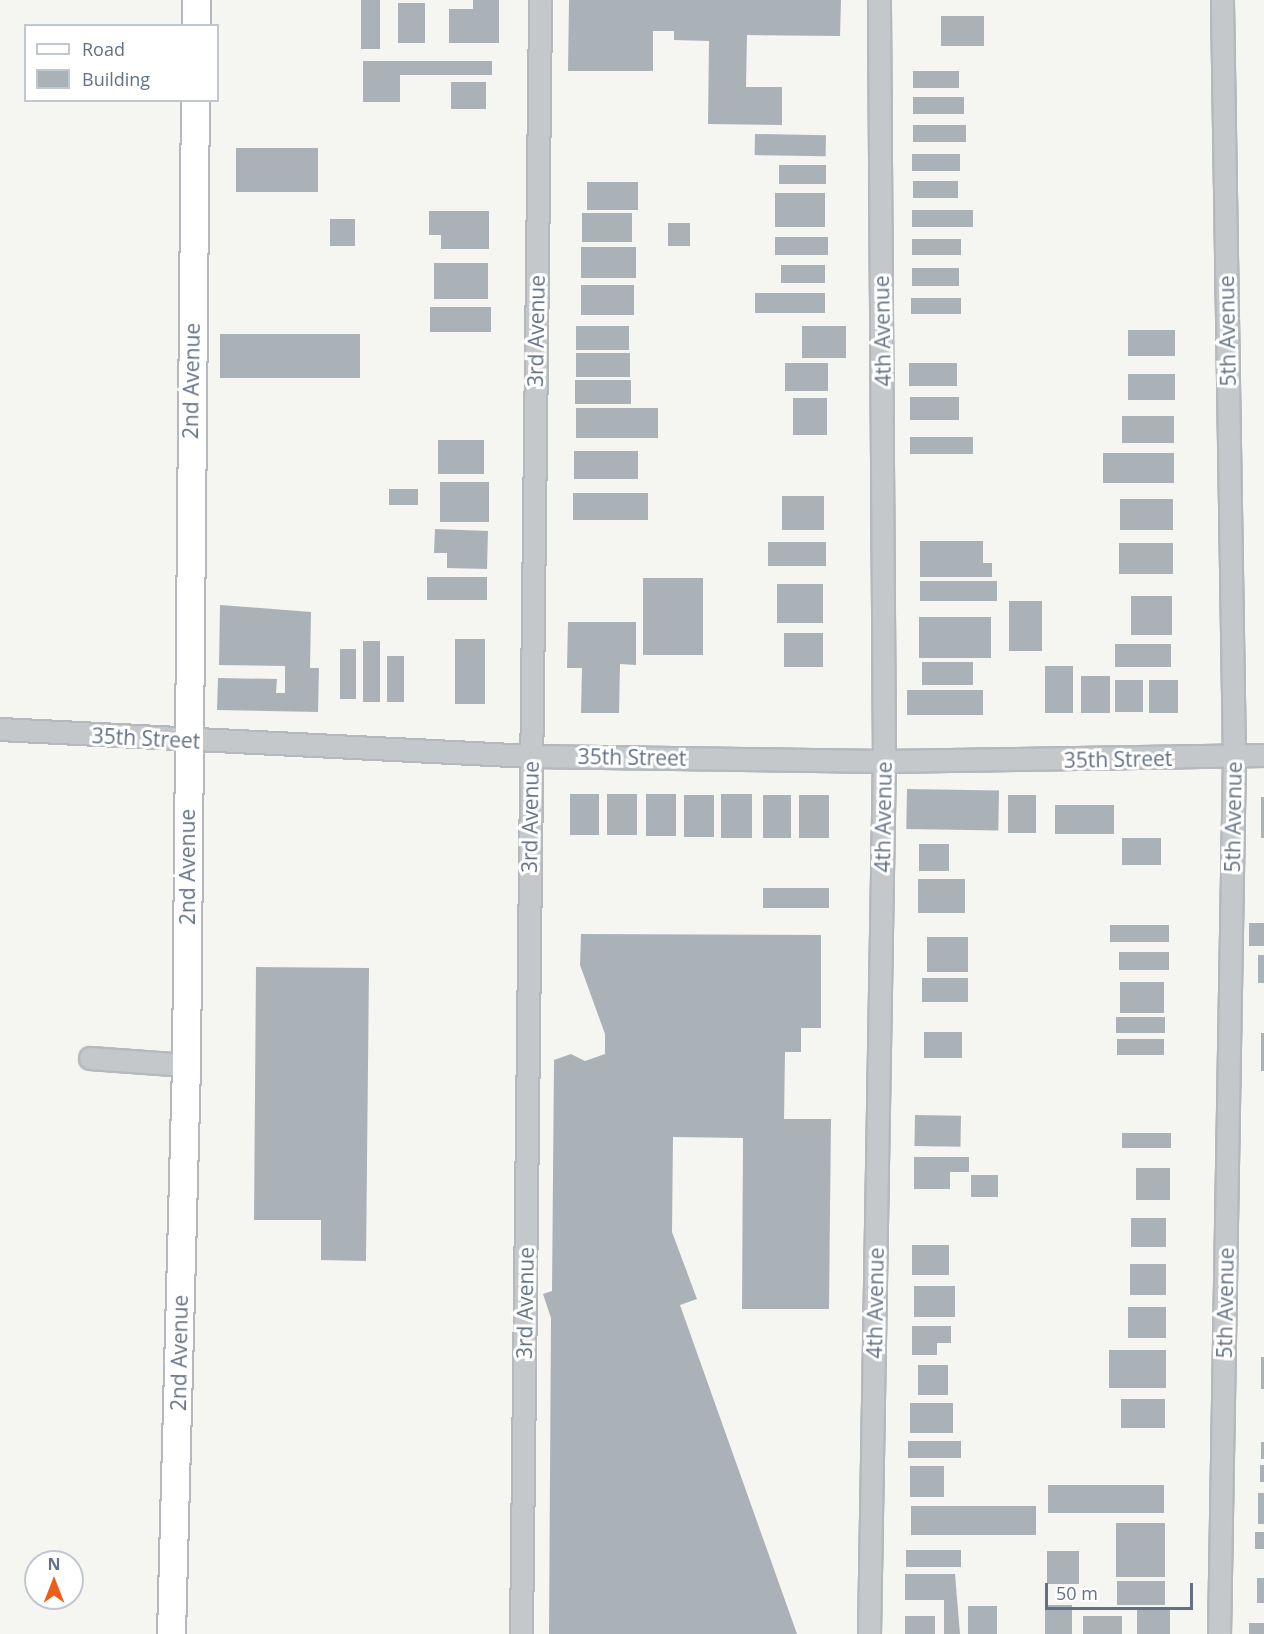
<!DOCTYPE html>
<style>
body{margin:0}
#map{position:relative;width:1264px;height:1634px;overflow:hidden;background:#f5f5f1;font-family:"Open Sans",sans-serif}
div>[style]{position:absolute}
.building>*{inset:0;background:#aab2b8;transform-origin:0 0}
.roads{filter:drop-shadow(2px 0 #b5b9bd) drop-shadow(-2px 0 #b5b9bd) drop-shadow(0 2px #b5b9bd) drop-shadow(0 -2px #b5b9bd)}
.minor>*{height:21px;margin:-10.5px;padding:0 10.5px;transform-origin:10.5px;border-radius:10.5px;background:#c4c8cb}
.major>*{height:27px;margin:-13.5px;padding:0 13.5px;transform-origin:13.5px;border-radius:13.5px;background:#fff}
span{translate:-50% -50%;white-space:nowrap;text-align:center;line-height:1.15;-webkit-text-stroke:6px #fff;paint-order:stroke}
.street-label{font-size:21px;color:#627284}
.legend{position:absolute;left:24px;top:24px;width:195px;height:78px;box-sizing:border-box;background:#fff;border:2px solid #c0c7ce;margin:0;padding:8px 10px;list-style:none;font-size:18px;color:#627284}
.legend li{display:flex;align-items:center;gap:12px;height:30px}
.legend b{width:30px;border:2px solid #c0c7ce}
.north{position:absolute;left:24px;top:1550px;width:60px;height:60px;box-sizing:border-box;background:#fff;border:2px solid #c0c7ce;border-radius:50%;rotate:0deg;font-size:16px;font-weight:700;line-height:24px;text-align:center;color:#627284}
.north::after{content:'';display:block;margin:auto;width:21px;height:27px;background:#ed5f19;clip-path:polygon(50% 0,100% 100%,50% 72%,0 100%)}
.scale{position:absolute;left:1045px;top:1583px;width:148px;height:27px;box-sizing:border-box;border:3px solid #627284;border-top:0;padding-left:8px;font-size:18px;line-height:21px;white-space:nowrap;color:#627284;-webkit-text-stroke:4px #fff;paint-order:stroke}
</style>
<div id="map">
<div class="building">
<div style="left:361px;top:0;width:19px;height:49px"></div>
<div style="clip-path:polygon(473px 0,499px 0,499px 43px,449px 43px,449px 9px,473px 9px)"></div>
<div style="clip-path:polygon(569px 0,841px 0,840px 36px,747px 35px,746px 87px,782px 87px,782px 125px,708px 124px,709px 41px,674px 40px,674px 31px,653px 31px,653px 71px,568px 71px)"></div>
<div style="left:398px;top:3px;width:27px;height:40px"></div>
<div style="left:941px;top:16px;width:43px;height:30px"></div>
<div style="clip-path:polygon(363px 61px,492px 61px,492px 75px,400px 75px,400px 102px,363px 102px)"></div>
<div style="left:913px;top:71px;width:46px;height:17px"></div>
<div style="left:451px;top:82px;width:35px;height:27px"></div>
<div style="left:913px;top:97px;width:51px;height:17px"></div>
<div style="left:913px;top:125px;width:53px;height:17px"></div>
<div style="left:755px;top:134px;width:71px;height:21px;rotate:1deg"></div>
<div style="left:236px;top:148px;width:82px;height:44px"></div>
<div style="left:912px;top:154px;width:48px;height:17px"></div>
<div style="left:779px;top:165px;width:47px;height:19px"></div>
<div style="left:913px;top:181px;width:45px;height:17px"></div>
<div style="left:587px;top:182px;width:51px;height:28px"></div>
<div style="left:775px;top:193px;width:50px;height:34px"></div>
<div style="left:912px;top:210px;width:61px;height:17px"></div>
<div style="clip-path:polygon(429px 211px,489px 211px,489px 249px,441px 249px,441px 235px,429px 235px)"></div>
<div style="left:582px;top:213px;width:50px;height:29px"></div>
<div style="left:330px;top:219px;width:25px;height:27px"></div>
<div style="left:668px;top:223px;width:22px;height:23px"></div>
<div style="left:775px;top:237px;width:53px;height:18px"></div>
<div style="left:912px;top:239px;width:49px;height:16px"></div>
<div style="left:581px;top:247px;width:55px;height:31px"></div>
<div style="left:434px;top:263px;width:54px;height:36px"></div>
<div style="left:781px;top:265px;width:44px;height:18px"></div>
<div style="left:912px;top:268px;width:47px;height:18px"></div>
<div style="left:581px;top:285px;width:53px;height:30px"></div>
<div style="left:825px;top:293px;width:20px;height:70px;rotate:90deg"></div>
<div style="left:911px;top:298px;width:50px;height:16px"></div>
<div style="left:430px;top:307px;width:61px;height:25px"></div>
<div style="left:576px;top:326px;width:53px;height:24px"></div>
<div style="left:802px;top:326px;width:44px;height:32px"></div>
<div style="left:1128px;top:330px;width:47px;height:26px"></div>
<div style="left:220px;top:334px;width:140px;height:44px"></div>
<div style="left:576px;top:353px;width:54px;height:24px"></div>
<div style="left:785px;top:363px;width:43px;height:28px"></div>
<div style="left:909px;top:363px;width:48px;height:23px"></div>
<div style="left:1128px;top:374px;width:47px;height:26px"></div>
<div style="left:575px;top:380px;width:56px;height:24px"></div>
<div style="left:910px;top:397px;width:49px;height:23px"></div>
<div style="left:793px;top:398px;width:34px;height:37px"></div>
<div style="left:576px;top:408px;width:82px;height:30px"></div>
<div style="left:1122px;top:416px;width:52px;height:27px"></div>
<div style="left:910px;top:437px;width:63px;height:17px"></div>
<div style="left:438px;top:440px;width:46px;height:34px"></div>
<div style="left:574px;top:451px;width:64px;height:28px"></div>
<div style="left:1103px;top:453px;width:71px;height:30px"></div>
<div style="left:440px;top:482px;width:49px;height:40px"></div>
<div style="left:389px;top:489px;width:29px;height:16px"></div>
<div style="left:573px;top:493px;width:75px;height:27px"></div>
<div style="left:782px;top:496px;width:42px;height:34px"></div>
<div style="left:1120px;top:499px;width:53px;height:31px"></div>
<div style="clip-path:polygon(435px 529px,488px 531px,487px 569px,447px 568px,447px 553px,434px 553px)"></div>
<div style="clip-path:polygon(920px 541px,983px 541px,983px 563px,992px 563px,992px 577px,920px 577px)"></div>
<div style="left:768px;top:542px;width:58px;height:24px"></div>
<div style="left:1119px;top:543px;width:54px;height:31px"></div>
<div style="left:427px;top:577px;width:60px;height:23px"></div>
<div style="left:643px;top:578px;width:60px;height:77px"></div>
<div style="left:920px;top:581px;width:77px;height:20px"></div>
<div style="left:777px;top:584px;width:46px;height:39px"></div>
<div style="left:1131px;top:596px;width:41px;height:39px"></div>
<div style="left:1009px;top:601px;width:33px;height:50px"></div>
<div style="clip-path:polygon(220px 605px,311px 612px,310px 668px,319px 668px,318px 712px,217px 710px,218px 678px,277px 679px,276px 693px,285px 693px,285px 666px,219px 665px)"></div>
<div style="left:919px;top:617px;width:72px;height:41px"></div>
<div style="clip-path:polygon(568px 622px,636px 622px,636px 665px,620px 664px,619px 713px,581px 713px,582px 668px,567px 668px)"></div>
<div style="left:784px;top:633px;width:39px;height:34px"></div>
<div style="left:455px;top:639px;width:30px;height:65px"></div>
<div style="left:363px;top:641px;width:17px;height:61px"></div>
<div style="left:1115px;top:644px;width:56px;height:23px"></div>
<div style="left:340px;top:649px;width:16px;height:50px"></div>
<div style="left:387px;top:656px;width:17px;height:46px"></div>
<div style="left:922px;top:662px;width:51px;height:23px"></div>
<div style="left:1045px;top:666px;width:28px;height:47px"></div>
<div style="left:1081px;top:676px;width:29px;height:37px"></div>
<div style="left:1115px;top:680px;width:28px;height:32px"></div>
<div style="left:1149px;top:680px;width:29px;height:33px"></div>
<div style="left:907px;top:690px;width:76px;height:25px"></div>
<div style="left:907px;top:789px;width:92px;height:40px;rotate:1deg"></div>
<div style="left:570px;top:794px;width:29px;height:41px"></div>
<div style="left:607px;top:794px;width:30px;height:41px"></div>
<div style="left:646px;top:794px;width:30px;height:42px"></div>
<div style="left:721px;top:794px;width:31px;height:44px"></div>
<div style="left:684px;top:795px;width:30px;height:42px"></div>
<div style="left:763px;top:795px;width:28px;height:43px"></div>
<div style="left:799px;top:795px;width:30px;height:43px"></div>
<div style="left:1008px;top:795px;width:28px;height:38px"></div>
<div style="left:1261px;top:797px;width:3px;height:41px"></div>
<div style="left:1055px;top:805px;width:59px;height:29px"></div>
<div style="left:1122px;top:838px;width:39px;height:27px"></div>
<div style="left:919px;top:844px;width:30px;height:27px"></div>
<div style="left:918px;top:879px;width:47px;height:34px"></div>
<div style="left:763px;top:888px;width:66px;height:20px"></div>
<div style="left:1249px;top:923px;width:15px;height:23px"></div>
<div style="left:1110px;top:925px;width:59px;height:17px"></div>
<div style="clip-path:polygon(581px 934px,821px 935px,821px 1028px,801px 1028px,801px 1052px,785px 1052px,784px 1119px,831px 1119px,829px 1309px,742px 1309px,743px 1138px,673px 1137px,672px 1232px,697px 1299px,680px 1305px,797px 1634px,549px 1634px,551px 1318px,543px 1294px,552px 1291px,554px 1060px,571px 1054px,585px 1061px,605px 1054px,605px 1034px,580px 965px)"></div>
<div style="left:927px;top:937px;width:41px;height:35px"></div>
<div style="left:1119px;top:952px;width:50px;height:18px"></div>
<div style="left:1258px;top:955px;width:6px;height:28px"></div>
<div style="clip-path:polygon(256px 967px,369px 968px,366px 1261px,321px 1260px,321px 1220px,254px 1220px)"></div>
<div style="left:922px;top:978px;width:46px;height:24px"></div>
<div style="left:1120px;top:982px;width:44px;height:31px"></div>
<div style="left:1116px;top:1017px;width:49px;height:16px"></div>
<div style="left:924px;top:1032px;width:38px;height:26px"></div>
<div style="left:1261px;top:1033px;width:3px;height:38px"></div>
<div style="left:1117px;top:1039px;width:47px;height:16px"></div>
<div style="left:915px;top:1115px;width:46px;height:31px;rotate:1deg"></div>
<div style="left:1122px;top:1133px;width:49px;height:15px"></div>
<div style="clip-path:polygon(914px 1157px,969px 1157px,969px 1172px,950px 1172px,950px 1189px,914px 1189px)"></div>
<div style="left:1170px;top:1168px;width:32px;height:34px;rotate:90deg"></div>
<div style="left:971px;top:1175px;width:27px;height:22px"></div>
<div style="left:1131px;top:1218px;width:35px;height:29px"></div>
<div style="left:912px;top:1245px;width:37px;height:30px"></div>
<div style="left:1130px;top:1264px;width:36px;height:31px"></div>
<div style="left:914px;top:1286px;width:41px;height:31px"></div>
<div style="left:1128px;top:1307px;width:38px;height:31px"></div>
<div style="clip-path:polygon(912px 1326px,951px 1326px,951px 1343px,937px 1343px,937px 1355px,912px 1355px)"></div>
<div style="left:1109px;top:1350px;width:57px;height:38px"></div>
<div style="left:1261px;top:1357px;width:3px;height:32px"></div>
<div style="left:918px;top:1365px;width:30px;height:30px"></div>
<div style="left:1121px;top:1399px;width:44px;height:29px"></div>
<div style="left:910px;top:1403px;width:43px;height:30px"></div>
<div style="left:908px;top:1441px;width:53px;height:17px"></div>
<div style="left:1261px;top:1442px;width:3px;height:17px"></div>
<div style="left:1260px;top:1465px;width:4px;height:17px"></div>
<div style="left:910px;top:1466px;width:34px;height:31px"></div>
<div style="left:1048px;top:1485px;width:116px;height:28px"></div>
<div style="left:1258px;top:1493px;width:6px;height:31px"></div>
<div style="left:911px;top:1506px;width:125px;height:29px"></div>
<div style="left:1116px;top:1523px;width:49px;height:54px"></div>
<div style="left:1255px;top:1532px;width:9px;height:17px"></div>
<div style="left:906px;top:1550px;width:55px;height:17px"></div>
<div style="left:1047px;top:1551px;width:32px;height:33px"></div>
<div style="clip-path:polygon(905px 1574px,955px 1574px,960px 1634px,944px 1634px,944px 1600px,905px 1600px)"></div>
<div style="left:1257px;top:1578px;width:7px;height:25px"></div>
<div style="left:1117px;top:1581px;width:48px;height:24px"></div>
<div style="left:1045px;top:1605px;width:27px;height:29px"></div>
<div style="left:968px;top:1606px;width:29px;height:28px"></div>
<div style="left:1137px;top:1610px;width:33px;height:24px"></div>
<div style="left:905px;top:1616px;width:30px;height:18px"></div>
<div style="left:1083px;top:1616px;width:39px;height:18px"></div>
<div style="left:1249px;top:1623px;width:15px;height:11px"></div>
</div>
<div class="roads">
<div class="minor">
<div style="left:0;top:729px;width:532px;rotate:2.91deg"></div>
<div style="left:531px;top:756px;width:353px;rotate:0.8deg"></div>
<div style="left:884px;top:761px;width:380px;rotate:-0.9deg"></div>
<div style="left:90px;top:1058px;width:96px;rotate:4.2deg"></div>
<div style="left:521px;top:1634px;width:1634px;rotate:-89.33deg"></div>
<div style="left:869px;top:1634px;width:873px;rotate:-89.02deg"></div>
<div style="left:884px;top:761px;width:761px;rotate:-90.38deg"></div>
<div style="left:1219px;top:1634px;width:876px;rotate:-89.02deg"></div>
<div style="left:1234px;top:758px;width:758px;rotate:-90.91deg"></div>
</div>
<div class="major">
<div style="left:196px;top:26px;width:26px;rotate:-90deg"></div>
<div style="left:171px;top:1634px;width:569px;rotate:-88.49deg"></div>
<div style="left:186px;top:1065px;width:965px;rotate:-89.47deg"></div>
</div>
</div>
<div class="street-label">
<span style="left:536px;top:331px;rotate:-89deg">3rd Avenue</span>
<span style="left:882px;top:331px;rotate:-91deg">4th Avenue</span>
<span style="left:1227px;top:331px;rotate:-91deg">5th Avenue</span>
<span style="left:191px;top:381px;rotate:-89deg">2nd Avenue</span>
<span style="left:146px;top:738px;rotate:3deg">35th Street</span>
<span style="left:632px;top:757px;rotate:1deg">35th Street</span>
<span style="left:1118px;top:759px;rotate:-1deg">35th Street</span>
<span style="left:530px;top:817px;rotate:-89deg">3rd Avenue</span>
<span style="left:883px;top:817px;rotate:-89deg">4th Avenue</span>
<span style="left:1233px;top:817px;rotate:-89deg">5th Avenue</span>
<span style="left:187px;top:867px;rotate:-90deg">2nd Avenue</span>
<span style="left:525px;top:1303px;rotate:-89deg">3rd Avenue</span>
<span style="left:875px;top:1303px;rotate:-89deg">4th Avenue</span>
<span style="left:1225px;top:1303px;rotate:-89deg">5th Avenue</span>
<span style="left:179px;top:1353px;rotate:-89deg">2nd Avenue</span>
</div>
<ul class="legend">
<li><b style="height:8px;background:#fff"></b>Road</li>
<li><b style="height:16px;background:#aab2b8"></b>Building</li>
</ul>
<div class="north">N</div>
<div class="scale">50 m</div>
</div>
